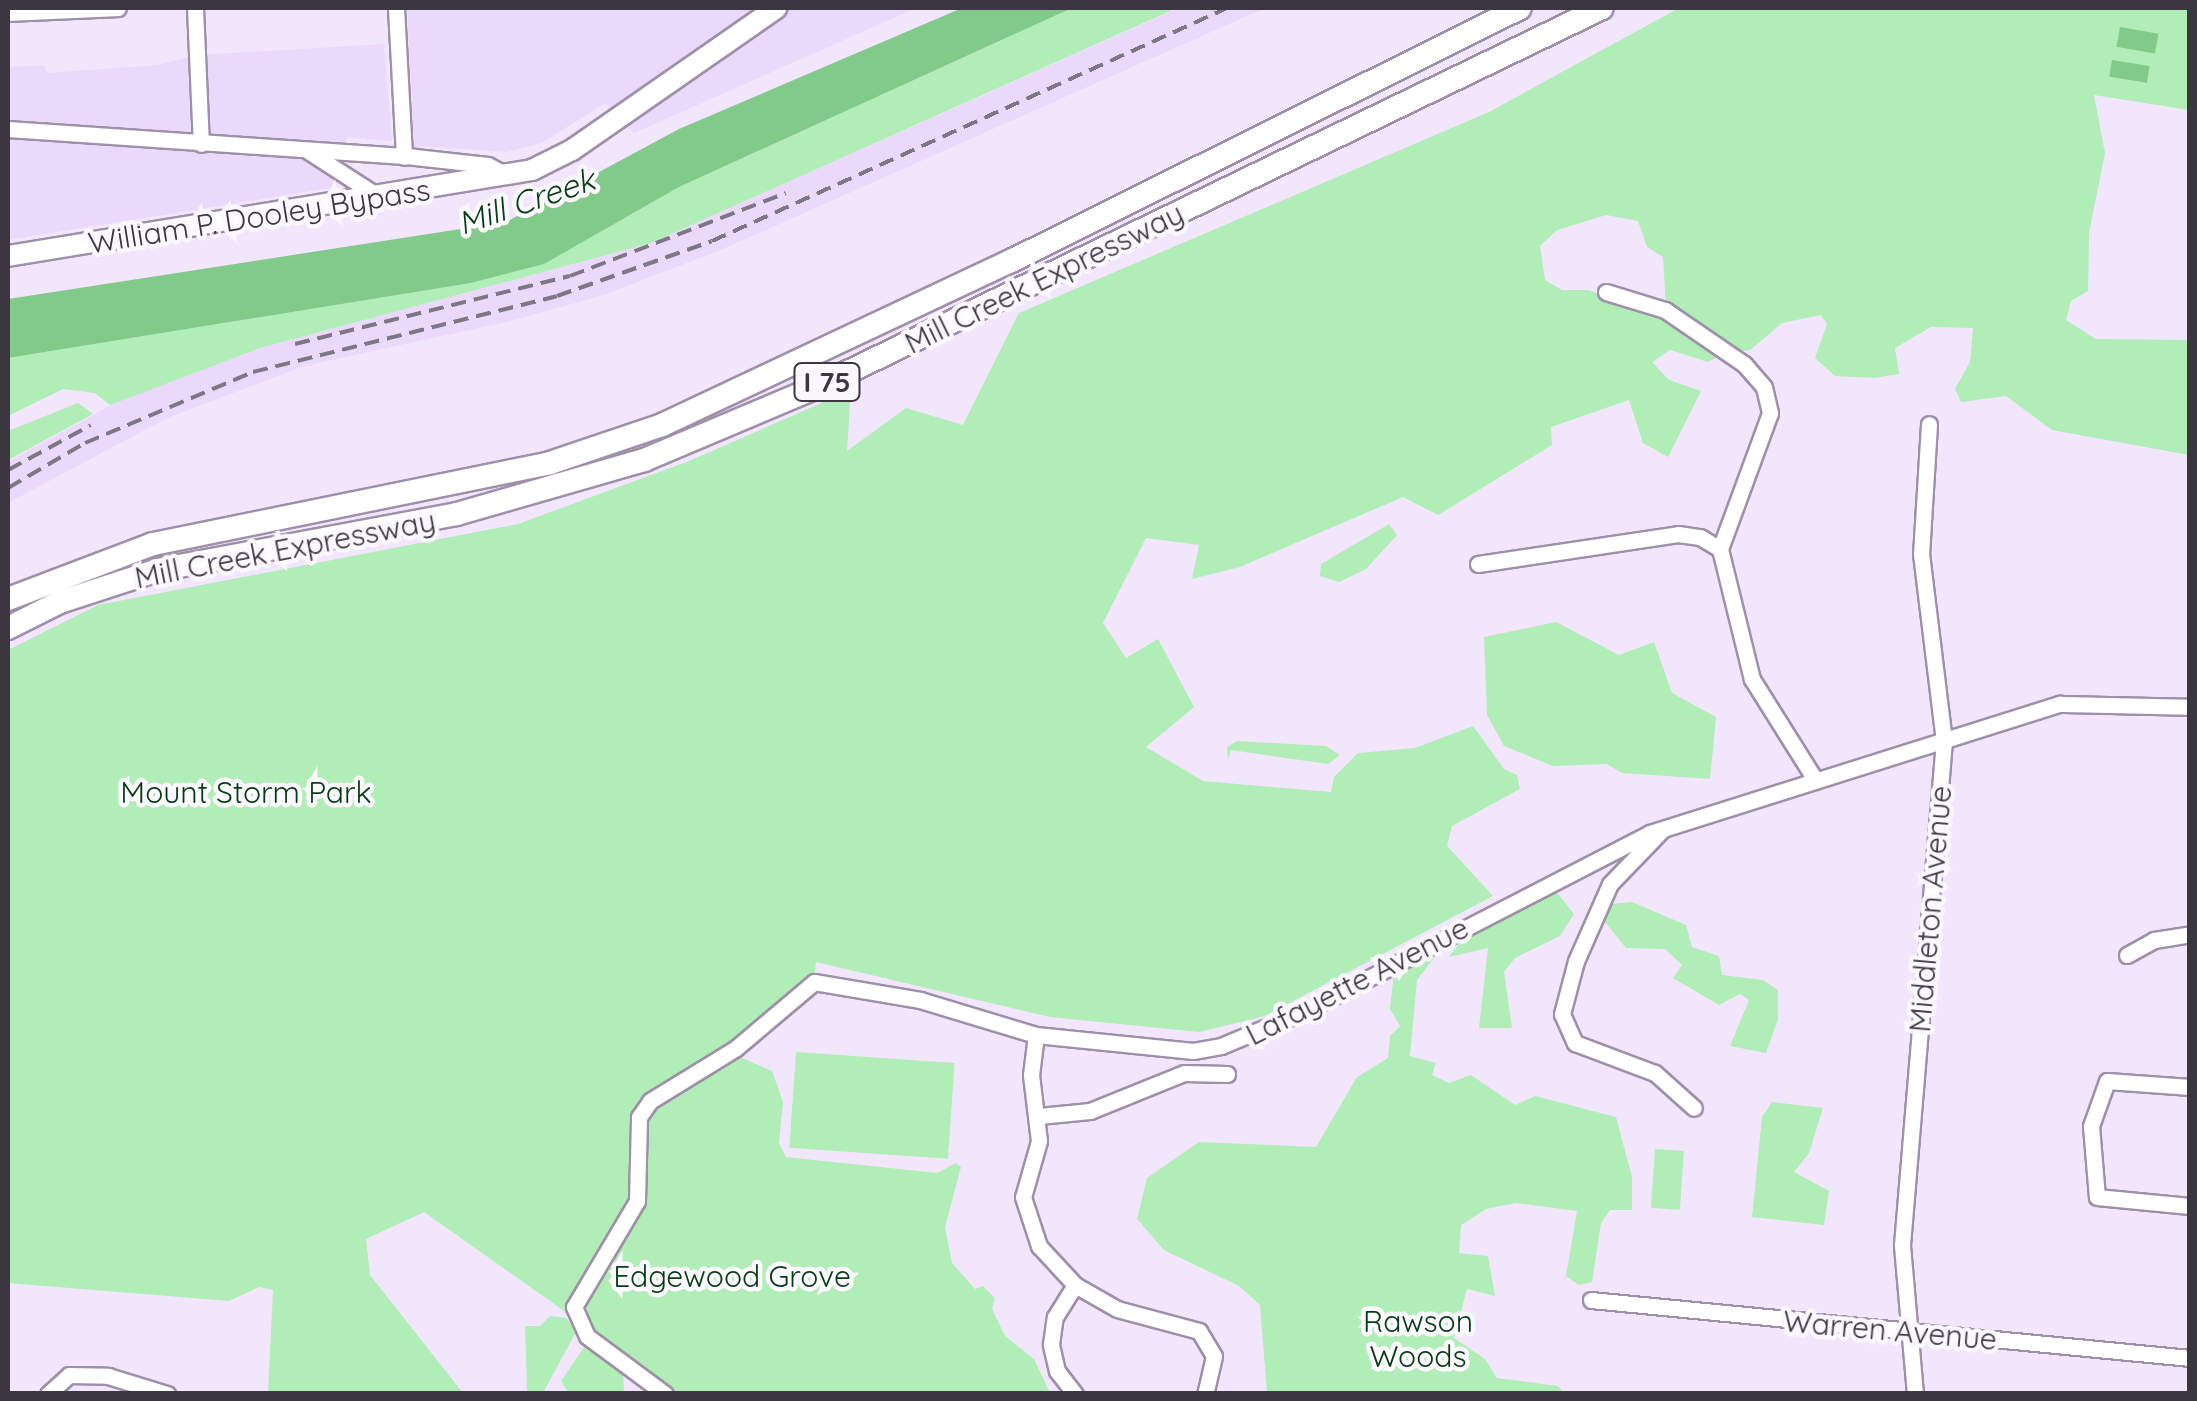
<!DOCTYPE html>
<style>
body{margin:0}
#map{position:relative;width:2197px;height:1401px;overflow:hidden;background:#f2e6fd;font-family:Quicksand,sans-serif}
div>[style]{position:absolute}
.built>*{inset:0;background:#ebd9fb}
.green>*{inset:0;background:#b1edb6;transform-origin:0 0}
.water>*{inset:0;background:#82ca89;transform-origin:0 0}
.roads{filter:drop-shadow(2px 0 #9e90a9) drop-shadow(-2px 0 #9e90a9) drop-shadow(0 2px #9e90a9) drop-shadow(0 -2px #9e90a9)}
.minor>*{height:15px;margin:-7.5px;padding:0 7.5px;transform-origin:7.5px;border-radius:7.5px;background:#fff}
.major>*{height:20px;margin:-10px;padding:0 10px;transform-origin:10px;border-radius:10px;background:#fff}
.highway>*{height:22px;margin:-11px;padding:0 11px;transform-origin:11px;border-radius:11px;background:#fff}
.rail>*{height:4px;margin-top:-2px;transform-origin:0;background:repeating-linear-gradient(90deg,#7d7684 0 15px,transparent 0 23px)}
span{translate:-50% -50%;white-space:nowrap;text-align:center;line-height:1.15;-webkit-text-stroke:9px #fbf8fd;paint-order:stroke}
.shield-label span{padding:2px 8px;background:#fbf8fd;border:2px solid;border-radius:8px;-webkit-text-stroke-width:0}
.shield-label{font-size:28px;color:#3b3640;font-weight:700}
.street-label{font-size:30px;color:#3b3640}
.park-label{font-size:30px;color:#053b12}
.water-label{font-size:32px;color:#083e14;font-style:italic}
.frame{position:absolute;inset:0;border:10px solid #3b3640;pointer-events:none}
</style>
<div id="map">
<div class="built">
<div style="clip-path:polygon(407px 8px,916px 8px,634px 133px,605px 103px,542px 143px,507px 152px,414px 146px)"></div>
<div style="clip-path:polygon(1179px 8px,1265px 8px,723px 249px,604px 295px,511px 321px,304px 366px,167px 418px,8px 503px,8px 462px,131px 394px,260px 348px,651px 243px)"></div>
<div style="clip-path:polygon(384px 44px,392px 141px,347px 137px,336px 187px,8px 240px,8px 67px,44px 65px,47px 73px,158px 65px,197px 55px)"></div>
</div>
<div class="green">
<div style="clip-path:polygon(1072px 8px,1177px 8px,651px 243px,260px 348px,110px 405px,95px 393px,63px 389px,8px 416px,8px 358px,471px 283px,543px 264px,679px 187px)"></div>
<div style="clip-path:polygon(1679px 8px,2189px 8px,2189px 110px,2094px 95px,2105px 153px,2089px 233px,2088px 291px,2071px 301px,2066px 320px,2096px 339px,2189px 340px,2189px 455px,2052px 430px,2006px 396px,1961px 402px,1955px 389px,1970px 362px,1973px 328px,1931px 327px,1895px 348px,1899px 374px,1874px 378px,1835px 376px,1815px 358px,1827px 324px,1821px 315px,1782px 323px,1750px 350px,1738px 351px,1666px 308px,1663px 257px,1647px 247px,1638px 221px,1606px 215px,1557px 230px,1540px 246px,1545px 280px,1562px 290px,1588px 290px,1657px 312px,1723px 354px,1708px 362px,1670px 350px,1652px 362px,1669px 380px,1701px 391px,1668px 457px,1643px 443px,1629px 400px,1551px 427px,1552px 445px,1438px 515px,1403px 497px,1240px 567px,1192px 579px,1199px 545px,1146px 538px,1103px 623px,1126px 658px,1158px 639px,1194px 707px,1146px 747px,1203px 781px,1331px 792px,1334px 777px,1358px 753px,1415px 748px,1473px 726px,1504px 769px,1517px 775px,1520px 789px,1452px 826px,1447px 846px,1493px 896px,1265px 1016px,1199px 1032px,1050px 1017px,816px 962px,814px 982px,736px 1048px,643px 1108px,641px 1188px,583px 1288px,577px 1320px,424px 1212px,366px 1239px,370px 1275px,463px 1393px,268px 1393px,273px 1290px,259px 1287px,229px 1301px,8px 1283px,8px 650px,98px 605px,518px 524px,689px 461px,851px 390px,847px 451px,906px 408px,963px 425px,1019px 313px,1489px 112px)"></div>
<div style="clip-path:polygon(78px 403px,93px 414px,8px 460px,8px 431px)"></div>
<div style="clip-path:polygon(1389px 524px,1397px 535px,1366px 569px,1339px 582px,1320px 576px,1321px 564px)"></div>
<div style="clip-path:polygon(1556px 622px,1619px 655px,1654px 642px,1672px 693px,1716px 717px,1710px 779px,1622px 773px,1607px 764px,1553px 766px,1504px 746px,1487px 715px,1484px 637px)"></div>
<div style="clip-path:polygon(1237px 741px,1326px 746px,1340px 755px,1328px 764px,1231px 750px,1228px 759px,1227px 747px)"></div>
<div style="clip-path:polygon(1552px 886px,1574px 914px,1560px 936px,1515px 958px,1504px 972px,1512px 1028px,1479px 1028px,1488px 948px,1449px 957px,1465px 935px)"></div>
<div style="clip-path:polygon(1632px 902px,1686px 925px,1692px 947px,1719px 956px,1722px 975px,1763px 980px,1778px 990px,1778px 1019px,1766px 1053px,1730px 1046px,1749px 1000px,1740px 994px,1719px 1005px,1673px 978px,1682px 965px,1665px 949px,1626px 948px,1604px 921px,1611px 904px)"></div>
<div style="clip-path:polygon(1429px 951px,1437px 954px,1417px 980px,1410px 1056px,1436px 1063px,1432px 1075px,1449px 1083px,1471px 1075px,1515px 1105px,1535px 1096px,1616px 1117px,1632px 1177px,1632px 1210px,1610px 1210px,1601px 1223px,1592px 1282px,1579px 1285px,1566px 1276px,1577px 1211px,1516px 1203px,1486px 1209px,1461px 1225px,1459px 1253px,1488px 1256px,1495px 1296px,1467px 1289px,1454px 1338px,1485px 1359px,1497px 1378px,1558px 1386px,1564px 1393px,1267px 1393px,1260px 1305px,1239px 1286px,1164px 1250px,1137px 1219px,1147px 1178px,1199px 1142px,1316px 1147px,1357px 1077px,1388px 1058px,1390px 1036px,1400px 1026px,1390px 1009px,1394px 972px)"></div>
<div style="left:796px;top:1052px;width:159px;height:96px;rotate:4deg"></div>
<div style="clip-path:polygon(735px 1055px,772px 1071px,783px 1102px,779px 1143px,786px 1157px,937px 1173px,956px 1163px,961px 1167px,945px 1227px,952px 1263px,975px 1289px,983px 1286px,995px 1298px,992px 1309px,1005px 1336px,1034px 1359px,1050px 1393px,675px 1393px,588px 1328px,580px 1308px,642px 1200px,650px 1111px)"></div>
<div style="clip-path:polygon(1772px 1102px,1823px 1108px,1809px 1153px,1794px 1172px,1829px 1191px,1824px 1225px,1752px 1217px,1762px 1117px)"></div>
<div style="left:1655px;top:1149px;width:29px;height:59px;rotate:4deg"></div>
<div style="clip-path:polygon(550px 1316px,566px 1318px,577px 1330px,543px 1393px,527px 1393px,525px 1326px,540px 1326px)"></div>
<div style="clip-path:polygon(589px 1340px,623px 1366px,624px 1393px,569px 1393px,561px 1381px)"></div>
</div>
<div class="water">
<div style="clip-path:polygon(962px 8px,1072px 8px,679px 187px,544px 264px,471px 283px,8px 358px,8px 299px,506px 222px,679px 129px)"></div>
<div style="left:2120px;top:27px;width:39px;height:20px;rotate:10deg"></div>
<div style="left:2112px;top:60px;width:38px;height:17px;rotate:9deg"></div>
</div>
<div class="roads">
<div class="minor">
<div style="left:195px;top:8px;width:136px;rotate:87.5deg"></div>
<div style="left:396px;top:8px;width:149px;rotate:86.9deg"></div>
<div style="left:8px;top:13px;width:110px;rotate:-2.6deg"></div>
<div style="left:8px;top:129px;width:408px;rotate:3.9deg"></div>
<div style="left:415px;top:157px;width:73px;rotate:6.3deg"></div>
<div style="left:488px;top:165px;width:21px;rotate:29deg"></div>
<div style="left:308px;top:151px;width:85px;rotate:32.9deg"></div>
<div style="left:1606px;top:292px;width:62px;rotate:17deg"></div>
<div style="left:1665px;top:310px;width:96px;rotate:34.4deg"></div>
<div style="left:1744px;top:364px;width:30px;rotate:49deg"></div>
<div style="left:1764px;top:387px;width:27px;rotate:77deg"></div>
<div style="left:1770px;top:413px;width:145px;rotate:110.2deg"></div>
<div style="left:1720px;top:549px;width:134px;rotate:76.2deg"></div>
<div style="left:1752px;top:679px;width:120px;rotate:57.9deg"></div>
<div style="left:1478px;top:564px;width:202px;rotate:-8.5deg"></div>
<div style="left:1678px;top:534px;width:22px;rotate:8deg"></div>
<div style="left:1700px;top:537px;width:23px;rotate:31deg"></div>
<div style="left:1662px;top:830px;width:75px;rotate:133.9deg"></div>
<div style="left:1610px;top:884px;width:84px;rotate:113.8deg"></div>
<div style="left:1576px;top:961px;width:55px;rotate:104.8deg"></div>
<div style="left:1562px;top:1014px;width:32px;rotate:66deg"></div>
<div style="left:1575px;top:1043px;width:85px;rotate:20.6deg"></div>
<div style="left:1655px;top:1073px;width:52px;rotate:41.9deg"></div>
<div style="left:2127px;top:955px;width:31px;rotate:-29deg"></div>
<div style="left:2154px;top:940px;width:36px;rotate:-9deg"></div>
<div style="left:1036px;top:1035px;width:40px;rotate:97.1deg"></div>
<div style="left:1031px;top:1075px;width:66px;rotate:83.1deg"></div>
<div style="left:1039px;top:1141px;width:58px;rotate:105.9deg"></div>
<div style="left:1023px;top:1197px;width:52px;rotate:71.9deg"></div>
<div style="left:1039px;top:1246px;width:53px;rotate:47.3deg"></div>
<div style="left:2190px;top:1087px;width:83px;rotate:-175.9deg"></div>
<div style="left:2107px;top:1081px;width:48px;rotate:109.6deg"></div>
<div style="left:2091px;top:1126px;width:71px;rotate:85.2deg"></div>
<div style="left:2097px;top:1197px;width:93px;rotate:5.5deg"></div>
<div style="left:1039px;top:1116px;width:51px;rotate:-5.6deg"></div>
<div style="left:1090px;top:1111px;width:101px;rotate:-22deg"></div>
<div style="left:1184px;top:1073px;width:43px;rotate:1.3deg"></div>
<div style="left:1591px;top:1300px;width:602px;rotate:5.53deg"></div>
<div style="left:48px;top:1394px;width:28px;rotate:-42deg"></div>
<div style="left:69px;top:1375px;width:39px;rotate:1deg"></div>
<div style="left:108px;top:1376px;width:62px;rotate:17deg"></div>
<div style="left:665px;top:1394px;width:97px;rotate:-143.4deg"></div>
<div style="left:587px;top:1336px;width:32px;rotate:-114deg"></div>
<div style="left:574px;top:1307px;width:123px;rotate:-59.3deg"></div>
<div style="left:637px;top:1201px;width:84px;rotate:-88.6deg"></div>
<div style="left:639px;top:1117px;width:19px;rotate:-55deg"></div>
<div style="left:650px;top:1101px;width:101px;rotate:-31.6deg"></div>
<div style="left:736px;top:1048px;width:102px;rotate:-40.2deg"></div>
<div style="left:814px;top:982px;width:108px;rotate:9.6deg"></div>
<div style="left:920px;top:1000px;width:121px;rotate:16.8deg"></div>
<div style="left:1036px;top:1035px;width:158px;rotate:5.8deg"></div>
<div style="left:1193px;top:1051px;width:28px;rotate:-10deg"></div>
<div style="left:1221px;top:1046px;width:91px;rotate:-22.6deg"></div>
<div style="left:1305px;top:1011px;width:388px;rotate:-27.3deg"></div>
<div style="left:1650px;top:833px;width:430px;rotate:-17.5deg"></div>
<div style="left:2060px;top:704px;width:130px;rotate:1.3deg"></div>
<div style="left:1075px;top:1394px;width:29px;rotate:-128deg"></div>
<div style="left:1057px;top:1371px;width:28px;rotate:-103deg"></div>
<div style="left:1051px;top:1344px;width:27px;rotate:-82deg"></div>
<div style="left:1055px;top:1317px;width:38px;rotate:-58deg"></div>
<div style="left:1075px;top:1285px;width:48px;rotate:29.7deg"></div>
<div style="left:1117px;top:1309px;width:85px;rotate:15deg"></div>
<div style="left:1199px;top:1331px;width:29px;rotate:59deg"></div>
<div style="left:1214px;top:1356px;width:39px;rotate:103deg"></div>
<div style="left:1915px;top:1394px;width:150px;rotate:-95deg"></div>
<div style="left:1902px;top:1245px;width:506px;rotate:-85.24deg"></div>
<div style="left:1944px;top:741px;width:187px;rotate:-97deg"></div>
<div style="left:1921px;top:555px;width:131px;rotate:-86.5deg"></div>
</div>
<div class="major">
<div style="left:8px;top:256px;width:531px;rotate:-9.32deg"></div>
<div style="left:532px;top:170px;width:45px;rotate:-26.6deg"></div>
<div style="left:572px;top:150px;width:249px;rotate:-34.8deg"></div>
</div>
<div class="highway">
<div style="left:8px;top:599px;width:155px;rotate:-20.8deg"></div>
<div style="left:153px;top:544px;width:405px;rotate:-11.5deg"></div>
<div style="left:550px;top:463px;width:118px;rotate:-18.7deg"></div>
<div style="left:662px;top:425px;width:386px;rotate:-25.2deg"></div>
<div style="left:1011px;top:261px;width:568px;rotate:-26.43deg"></div>
<div style="left:8px;top:628px;width:58px;rotate:-26.6deg"></div>
<div style="left:60px;top:602px;width:103px;rotate:-18.1deg"></div>
<div style="left:158px;top:570px;width:304px;rotate:-10.6deg"></div>
<div style="left:457px;top:514px;width:195px;rotate:-16.1deg"></div>
<div style="left:644px;top:460px;width:190px;rotate:-22.9deg"></div>
<div style="left:819px;top:386px;width:869px;rotate:-25.77deg"></div>
</div>
</div>
<div class="rail">
<div style="left:295px;top:344px;width:283px;rotate:-13.9deg"></div>
<div style="left:570px;top:276px;width:231px;rotate:-21deg"></div>
<div style="left:8px;top:470px;width:94px;rotate:-28.5deg"></div>
<div style="left:8px;top:488px;width:89px;rotate:-30.3deg"></div>
<div style="left:85px;top:443px;width:182px;rotate:-22.9deg"></div>
<div style="left:253px;top:372px;width:313px;rotate:-14deg"></div>
<div style="left:557px;top:296px;width:164px;rotate:-19.5deg"></div>
<div style="left:712px;top:241px;width:565px;rotate:-24.34deg"></div>
</div>
<div class="shield-label">
<span style="left:827px;top:382px">I 75</span>
</div>
<div class="street-label">
<span style="left:259px;top:216px;rotate:-9deg">William P. Dooley Bypass</span>
<span style="left:1044px;top:278px;rotate:-26deg">Mill Creek Expressway</span>
<span style="left:285px;top:549px;rotate:-11deg">Mill Creek Expressway</span>
<span style="left:1930px;top:909px;rotate:-85deg">Middleton Avenue</span>
<span style="left:1357px;top:981px;rotate:-27deg">Lafayette Avenue</span>
<span style="left:1890px;top:1330px;rotate:5deg">Warren Avenue</span>
</div>
<div class="park-label">
<span style="left:246px;top:792px">Mount Storm Park</span>
<span style="left:732px;top:1276px">Edgewood Grove</span>
<span style="left:1418px;top:1338px">Rawson<br>Woods</span>
</div>
<div class="water-label">
<span style="left:526px;top:201px;rotate:-19deg">Mill Creek</span>
</div>
<div class="frame"></div>
</div>
